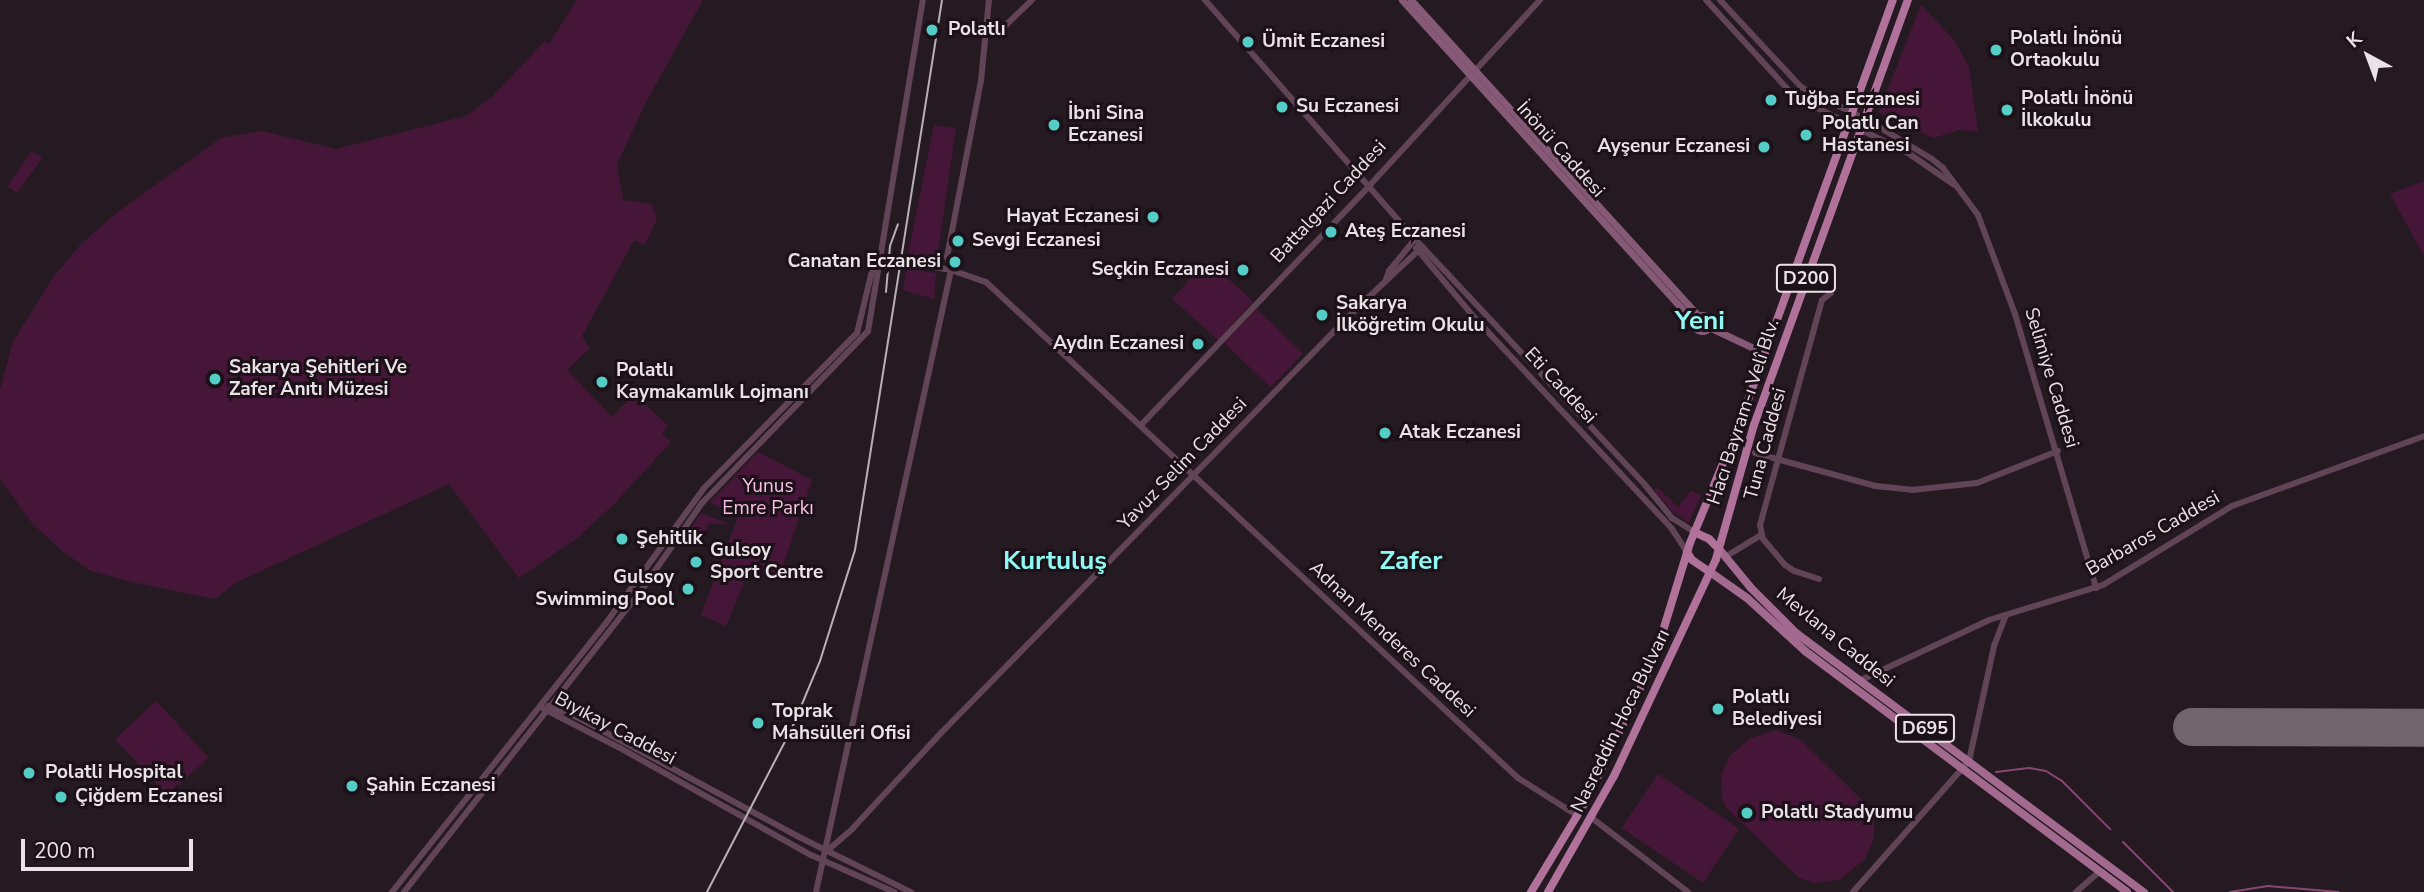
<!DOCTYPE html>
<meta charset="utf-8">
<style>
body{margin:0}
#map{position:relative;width:2424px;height:892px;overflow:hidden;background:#261a22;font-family:"Nunito Sans",sans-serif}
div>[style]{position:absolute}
.green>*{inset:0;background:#461639;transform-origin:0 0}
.stream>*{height:2px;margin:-1px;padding:0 1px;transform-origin:1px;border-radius:1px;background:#864772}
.runway>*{height:38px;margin:-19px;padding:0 19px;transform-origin:19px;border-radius:19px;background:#70656c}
.tertiary>*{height:6px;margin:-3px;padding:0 3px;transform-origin:3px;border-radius:3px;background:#614557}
.secondary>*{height:7px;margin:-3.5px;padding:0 3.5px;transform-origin:3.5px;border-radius:3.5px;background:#865a77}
.secondary>.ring{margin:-3.5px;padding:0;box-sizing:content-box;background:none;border:7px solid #865a77;border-radius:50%}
.primary>*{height:8px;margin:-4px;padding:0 4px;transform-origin:4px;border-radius:4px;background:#a36a90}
.trunk>*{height:8px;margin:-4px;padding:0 4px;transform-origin:4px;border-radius:4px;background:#b0729b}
.rail>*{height:2px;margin:-1px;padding:0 1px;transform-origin:1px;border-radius:1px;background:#b9b0b6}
.dots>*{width:19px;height:19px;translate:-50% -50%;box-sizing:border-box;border:4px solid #1c1118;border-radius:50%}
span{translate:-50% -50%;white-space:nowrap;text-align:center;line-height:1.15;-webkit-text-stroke:6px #1c1118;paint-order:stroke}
.shield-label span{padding:2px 5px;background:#1c1118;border:2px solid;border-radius:5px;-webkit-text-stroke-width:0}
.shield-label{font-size:18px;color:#eae2e7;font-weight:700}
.poi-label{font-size:19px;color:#eae2e7;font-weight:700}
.left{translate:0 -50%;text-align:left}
.right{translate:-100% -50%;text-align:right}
.street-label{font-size:19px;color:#eae2e7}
.park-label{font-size:19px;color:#f8bfe4}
.district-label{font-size:26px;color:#8ffaf3;font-weight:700}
.north{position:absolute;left:2333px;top:21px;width:70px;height:70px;-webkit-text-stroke:5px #1c1118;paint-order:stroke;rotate:319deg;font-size:19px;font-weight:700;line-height:28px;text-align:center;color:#eae2e7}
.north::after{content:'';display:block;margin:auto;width:24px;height:32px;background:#eae2e7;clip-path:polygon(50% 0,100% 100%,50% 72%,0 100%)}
.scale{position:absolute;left:21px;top:839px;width:172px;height:32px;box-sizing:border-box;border:4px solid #eae2e7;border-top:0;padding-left:9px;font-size:21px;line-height:24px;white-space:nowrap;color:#eae2e7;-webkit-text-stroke:5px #1c1118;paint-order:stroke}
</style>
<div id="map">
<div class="green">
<div style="clip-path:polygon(577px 0,703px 0,645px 104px,617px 164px,623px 200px,652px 204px,657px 219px,645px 245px,634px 240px,582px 336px,590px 348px,567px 370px,612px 417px,635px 394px,668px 426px,662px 434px,671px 442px,613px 505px,577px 538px,519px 578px,449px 484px,237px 582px,215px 599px,132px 582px,91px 571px,62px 551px,32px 523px,0 479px,0 390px,13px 342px,52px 279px,81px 244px,119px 211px,221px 138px,262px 131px,336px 149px,466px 116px,492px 97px,544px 42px,549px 44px)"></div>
<div style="clip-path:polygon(1921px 5px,1954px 40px,1969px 67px,1978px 131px,1959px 130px,1933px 138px,1879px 112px)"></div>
<div style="clip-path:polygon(934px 125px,956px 128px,937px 259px,908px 254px)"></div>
<div style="left:32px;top:151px;width:12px;height:43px;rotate:35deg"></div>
<div style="clip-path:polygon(2424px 181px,2424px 256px,2390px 194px)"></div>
<div style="left:1207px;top:260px;width:62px;height:52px;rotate:42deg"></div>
<div style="clip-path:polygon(907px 269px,936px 273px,934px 299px,903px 290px)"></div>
<div style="left:1257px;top:309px;width:64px;height:47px;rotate:44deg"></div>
<div style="clip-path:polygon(758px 452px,812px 480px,780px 575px,748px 572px,726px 626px,701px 615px,738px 517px,710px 502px)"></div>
<div style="clip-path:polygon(1658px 488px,1678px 507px,1691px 491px,1701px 495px,1689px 523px,1672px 511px,1654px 490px)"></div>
<div style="clip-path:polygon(701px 513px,732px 525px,709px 523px,699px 548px,681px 543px)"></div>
<div style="left:156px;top:701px;width:77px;height:56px;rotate:47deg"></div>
<div style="clip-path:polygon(1776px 730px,1801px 740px,1869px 807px,1874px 820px,1874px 839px,1865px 859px,1839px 880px,1815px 883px,1799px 878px,1726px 807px,1722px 797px,1721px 776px,1729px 756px,1751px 738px)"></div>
<div style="left:1658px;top:774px;width:98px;height:65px;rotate:34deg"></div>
</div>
<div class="stream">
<div style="left:1996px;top:772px;width:33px;rotate:-7deg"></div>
<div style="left:2029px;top:768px;width:17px;rotate:10deg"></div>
<div style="left:2046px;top:771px;width:19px;rotate:32deg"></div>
<div style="left:2062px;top:781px;width:68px;rotate:45deg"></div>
<div style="left:2123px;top:842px;width:71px;rotate:45deg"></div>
<div style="left:2230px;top:892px;width:37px;rotate:-9deg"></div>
<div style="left:2267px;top:886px;width:72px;rotate:4.8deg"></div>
</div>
<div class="runway">
<div style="left:2192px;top:727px;width:232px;rotate:0.2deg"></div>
</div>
<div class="tertiary">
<div style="left:1205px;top:0;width:318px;rotate:48.7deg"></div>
<div style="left:1415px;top:239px;width:337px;rotate:46.9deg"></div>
<div style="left:1645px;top:485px;width:43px;rotate:50.7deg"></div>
<div style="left:1672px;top:518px;width:26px;rotate:32deg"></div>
<div style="left:1706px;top:0;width:132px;rotate:47.5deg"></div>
<div style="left:1795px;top:97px;width:126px;rotate:26.4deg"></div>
<div style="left:1908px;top:153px;width:55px;rotate:34.6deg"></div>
<div style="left:1720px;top:0;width:119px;rotate:47deg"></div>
<div style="left:1801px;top:87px;width:76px;rotate:26.6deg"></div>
<div style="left:1869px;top:121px;width:74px;rotate:31.1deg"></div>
<div style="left:1932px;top:159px;width:14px;rotate:39deg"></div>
<div style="left:1943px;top:168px;width:59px;rotate:53.3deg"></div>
<div style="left:1978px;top:215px;width:106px;rotate:69.5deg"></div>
<div style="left:2015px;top:314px;width:286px;rotate:73.5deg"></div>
<div style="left:986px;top:27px;width:14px;rotate:4deg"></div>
<div style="left:1000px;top:28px;width:7px;rotate:-27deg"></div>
<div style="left:1006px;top:25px;width:36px;rotate:-44deg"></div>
<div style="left:1416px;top:248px;width:89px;rotate:50deg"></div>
<div style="left:1473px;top:316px;width:291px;rotate:46.9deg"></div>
<div style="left:1672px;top:529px;width:27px;rotate:57deg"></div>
<div style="left:881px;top:257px;width:71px;rotate:10.5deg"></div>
<div style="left:951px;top:270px;width:37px;rotate:19deg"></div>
<div style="left:986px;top:282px;width:727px;rotate:42.99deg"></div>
<div style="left:1518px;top:778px;width:71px;rotate:32.3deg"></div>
<div style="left:1386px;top:279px;width:9px;rotate:-69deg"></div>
<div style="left:1389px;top:271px;width:41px;rotate:-50.9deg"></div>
<div style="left:1141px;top:425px;width:330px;rotate:-46.3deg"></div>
<div style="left:1369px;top:186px;width:253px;rotate:-47.4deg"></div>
<div style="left:1755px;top:453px;width:125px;rotate:15.3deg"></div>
<div style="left:1876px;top:486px;width:36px;rotate:6deg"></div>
<div style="left:1912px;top:490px;width:65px;rotate:-6.1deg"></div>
<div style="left:1977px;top:483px;width:87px;rotate:-21.6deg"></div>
<div style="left:1725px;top:557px;width:42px;rotate:-31.4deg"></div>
<div style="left:1819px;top:579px;width:26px;rotate:-162deg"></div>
<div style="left:1794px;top:571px;width:11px;rotate:-146deg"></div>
<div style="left:1785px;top:565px;width:34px;rotate:-130deg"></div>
<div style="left:1763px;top:539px;width:14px;rotate:-102deg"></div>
<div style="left:1760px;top:525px;width:233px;rotate:-74.6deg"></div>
<div style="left:1822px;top:300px;width:11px;rotate:-38deg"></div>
<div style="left:1861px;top:680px;width:141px;rotate:-25.1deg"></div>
<div style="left:1989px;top:620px;width:119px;rotate:-17.1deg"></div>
<div style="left:2103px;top:585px;width:151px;rotate:-31.5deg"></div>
<div style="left:2232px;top:506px;width:204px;rotate:-20deg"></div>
<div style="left:548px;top:706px;width:33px;rotate:21deg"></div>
<div style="left:579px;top:718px;width:248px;rotate:28.4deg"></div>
<div style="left:797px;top:836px;width:127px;rotate:26.2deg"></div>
<div style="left:544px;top:709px;width:85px;rotate:27.2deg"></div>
<div style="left:620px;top:748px;width:219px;rotate:29.3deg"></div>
<div style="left:811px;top:855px;width:91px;rotate:24deg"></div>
<div style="left:1592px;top:818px;width:121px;rotate:37.6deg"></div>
<div style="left:827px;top:851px;width:35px;rotate:-41deg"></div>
<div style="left:853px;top:828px;width:131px;rotate:-47.2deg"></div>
<div style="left:942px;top:732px;width:592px;rotate:-45.62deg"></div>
<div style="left:1356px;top:309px;width:91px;rotate:-43.2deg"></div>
<div style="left:392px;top:892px;width:344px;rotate:-51.5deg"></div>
<div style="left:606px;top:623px;width:167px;rotate:-54deg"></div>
<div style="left:704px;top:488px;width:218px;rotate:-45.4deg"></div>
<div style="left:857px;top:333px;width:60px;rotate:-76.4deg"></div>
<div style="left:871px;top:275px;width:15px;rotate:-62deg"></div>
<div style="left:404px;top:892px;width:383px;rotate:-51.8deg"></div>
<div style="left:641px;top:591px;width:107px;rotate:-55.3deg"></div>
<div style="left:702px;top:503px;width:239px;rotate:-46deg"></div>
<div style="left:868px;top:331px;width:336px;rotate:-80.6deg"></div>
<div style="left:816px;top:892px;width:636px;rotate:-77.75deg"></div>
<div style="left:951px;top:270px;width:14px;rotate:-107deg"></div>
<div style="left:947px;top:257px;width:179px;rotate:-79.1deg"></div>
<div style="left:981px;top:81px;width:81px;rotate:-84.4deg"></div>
<div style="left:1853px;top:892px;width:175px;rotate:-48.5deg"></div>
<div style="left:1969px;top:761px;width:118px;rotate:-77.7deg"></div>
<div style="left:1994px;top:646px;width:33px;rotate:-69deg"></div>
<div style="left:2076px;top:892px;width:32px;rotate:-41deg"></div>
</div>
<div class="secondary">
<div style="left:1402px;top:0;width:435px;rotate:47.8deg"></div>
<div style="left:1411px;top:0;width:428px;rotate:47.7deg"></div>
<div class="ring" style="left:1694px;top:315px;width:9px;height:9px"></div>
<div style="left:1709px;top:327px;width:61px;rotate:25.3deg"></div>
</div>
<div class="primary">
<div style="left:1719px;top:549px;width:50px;rotate:50.6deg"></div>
<div style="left:1751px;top:588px;width:64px;rotate:45deg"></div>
<div style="left:1796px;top:633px;width:434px;rotate:36.7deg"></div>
<div style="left:1710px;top:572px;width:45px;rotate:35.1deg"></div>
<div style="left:1747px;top:598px;width:79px;rotate:42.4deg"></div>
<div style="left:1805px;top:651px;width:402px;rotate:36.8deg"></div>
</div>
<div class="trunk">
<div style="left:1694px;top:532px;width:17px;rotate:25deg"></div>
<div style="left:1709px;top:539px;width:14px;rotate:45deg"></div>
<div style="left:1687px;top:552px;width:9px;rotate:58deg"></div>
<div style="left:1692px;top:560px;width:22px;rotate:34deg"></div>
<div style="left:1531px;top:892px;width:106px;rotate:-58.9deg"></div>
<div style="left:1586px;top:801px;width:157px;rotate:-64.3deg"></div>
<div style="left:1654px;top:660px;width:122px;rotate:-72.9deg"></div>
<div style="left:1690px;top:543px;width:131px;rotate:-67.5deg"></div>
<div style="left:1740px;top:422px;width:449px;rotate:-70.1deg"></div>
<div style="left:1548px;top:892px;width:133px;rotate:-60.4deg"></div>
<div style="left:1614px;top:776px;width:240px;rotate:-64.8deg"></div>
<div style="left:1716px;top:559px;width:139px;rotate:-74.2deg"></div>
<div style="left:1754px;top:425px;width:452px;rotate:-70.1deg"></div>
</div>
<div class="rail">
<div style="left:886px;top:292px;width:46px;rotate:-85deg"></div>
<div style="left:890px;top:246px;width:23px;rotate:-70deg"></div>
<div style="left:707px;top:892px;width:185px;rotate:-62.6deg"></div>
<div style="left:792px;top:728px;width:73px;rotate:-67.3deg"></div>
<div style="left:820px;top:661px;width:116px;rotate:-72.5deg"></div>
<div style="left:855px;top:550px;width:557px;rotate:-81.01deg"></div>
</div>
<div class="dots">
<div style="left:932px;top:30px;background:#54cdc7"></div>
<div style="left:1248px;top:42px;background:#54cdc7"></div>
<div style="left:1996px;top:50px;background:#54cdc7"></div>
<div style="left:1771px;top:100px;background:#54cdc7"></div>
<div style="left:1282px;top:107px;background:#54cdc7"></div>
<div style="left:2007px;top:110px;background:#54cdc7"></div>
<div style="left:1054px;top:125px;background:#54cdc7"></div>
<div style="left:1806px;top:135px;background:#54cdc7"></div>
<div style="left:1764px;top:147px;background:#54cdc7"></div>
<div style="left:1153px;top:217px;background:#54cdc7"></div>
<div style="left:1331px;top:232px;background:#54cdc7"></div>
<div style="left:958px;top:241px;background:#54cdc7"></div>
<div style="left:955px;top:262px;background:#54cdc7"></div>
<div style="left:1243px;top:270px;background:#54cdc7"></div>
<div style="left:1322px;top:315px;background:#54cdc7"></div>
<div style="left:1198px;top:344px;background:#54cdc7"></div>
<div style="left:215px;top:379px;background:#54cdc7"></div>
<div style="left:602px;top:382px;background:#54cdc7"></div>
<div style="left:1385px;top:433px;background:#54cdc7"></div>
<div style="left:622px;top:539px;background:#54cdc7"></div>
<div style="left:696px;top:562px;background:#54cdc7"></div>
<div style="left:688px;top:589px;background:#54cdc7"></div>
<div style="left:1718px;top:709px;background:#54cdc7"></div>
<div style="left:758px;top:723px;background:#54cdc7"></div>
<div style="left:29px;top:773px;background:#54cdc7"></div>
<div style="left:352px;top:786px;background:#54cdc7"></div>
<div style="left:61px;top:797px;background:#54cdc7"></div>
<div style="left:1747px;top:813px;background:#54cdc7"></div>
</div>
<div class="shield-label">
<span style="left:1806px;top:278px">D200</span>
<span style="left:1925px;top:728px">D695</span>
</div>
<div class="poi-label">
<span class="left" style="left:948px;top:30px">Polatlı</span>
<span class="left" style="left:2010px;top:50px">Polatlı İnönü<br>Ortaokulu</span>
<span class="left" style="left:1262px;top:42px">Ümit Eczanesi</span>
<span class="left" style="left:2021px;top:110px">Polatlı İnönü<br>İlkokulu</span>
<span class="left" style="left:1785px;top:100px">Tuğba Eczanesi</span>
<span class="left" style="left:1296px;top:107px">Su Eczanesi</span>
<span class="left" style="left:1068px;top:125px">İbni Sina<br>Eczanesi</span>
<span class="left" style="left:1822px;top:135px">Polatlı Can<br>Hastanesi</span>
<span class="right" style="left:1750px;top:147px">Ayşenur Eczanesi</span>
<span class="right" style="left:1139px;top:217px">Hayat Eczanesi</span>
<span class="left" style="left:1345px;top:232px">Ateş Eczanesi</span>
<span class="left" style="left:972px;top:241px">Sevgi Eczanesi</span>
<span class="right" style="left:941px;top:262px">Canatan Eczanesi</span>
<span class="right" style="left:1229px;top:270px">Seçkin Eczanesi</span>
<span class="left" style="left:1336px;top:315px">Sakarya<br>İlköğretim Okulu</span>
<span class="right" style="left:1184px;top:344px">Aydın Eczanesi</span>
<span class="left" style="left:229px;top:379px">Sakarya Şehitleri Ve<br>Zafer Anıtı Müzesi</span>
<span class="left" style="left:616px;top:382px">Polatlı<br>Kaymakamlık Lojmanı</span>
<span class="left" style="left:1399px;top:433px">Atak Eczanesi</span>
<span class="left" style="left:636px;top:539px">Şehitlik</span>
<span class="left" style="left:710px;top:562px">Gulsoy<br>Sport Centre</span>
<span class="right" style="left:674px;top:589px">Gulsoy<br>Swimming Pool</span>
<span class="left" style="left:1732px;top:709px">Polatlı<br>Belediyesi</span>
<span class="left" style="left:772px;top:723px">Toprak<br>Mahsülleri Ofisi</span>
<span class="left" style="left:45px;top:773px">Polatli Hospital</span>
<span class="left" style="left:366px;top:786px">Şahin Eczanesi</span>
<span class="left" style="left:75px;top:797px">Çiğdem Eczanesi</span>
<span class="left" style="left:1761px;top:813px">Polatlı Stadyumu</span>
</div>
<div class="street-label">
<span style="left:1560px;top:150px;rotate:48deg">İnönü Caddesi</span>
<span style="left:1329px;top:202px;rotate:-47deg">Battalgazi Caddesi</span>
<span style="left:2051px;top:378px;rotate:73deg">Selimiye Caddesi</span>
<span style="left:1560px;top:386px;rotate:47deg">Eti Caddesi</span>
<span style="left:1744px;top:412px;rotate:-72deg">Hacı Bayram-ı Velî Blv.</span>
<span style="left:1766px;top:444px;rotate:-75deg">Tuna Caddesi</span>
<span style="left:1183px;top:464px;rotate:-46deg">Yavuz Selim Caddesi</span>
<span style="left:2153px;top:534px;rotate:-30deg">Barbaros Caddesi</span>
<span style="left:1835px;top:638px;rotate:39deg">Mevlana Caddesi</span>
<span style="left:1392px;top:640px;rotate:43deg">Adnan Menderes Caddesi</span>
<span style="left:1621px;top:721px;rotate:-64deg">Nasreddin Hoca Bulvarı</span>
<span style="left:615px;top:729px;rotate:28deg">Bıyıkay Caddesi</span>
</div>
<div class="park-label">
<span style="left:768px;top:498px">Yunus<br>Emre Parkı</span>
</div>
<div class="district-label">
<span style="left:1700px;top:321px">Yeni</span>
<span style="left:1055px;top:561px">Kurtuluş</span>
<span style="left:1411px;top:561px">Zafer</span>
</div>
<div class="north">K</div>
<div class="scale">200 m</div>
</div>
